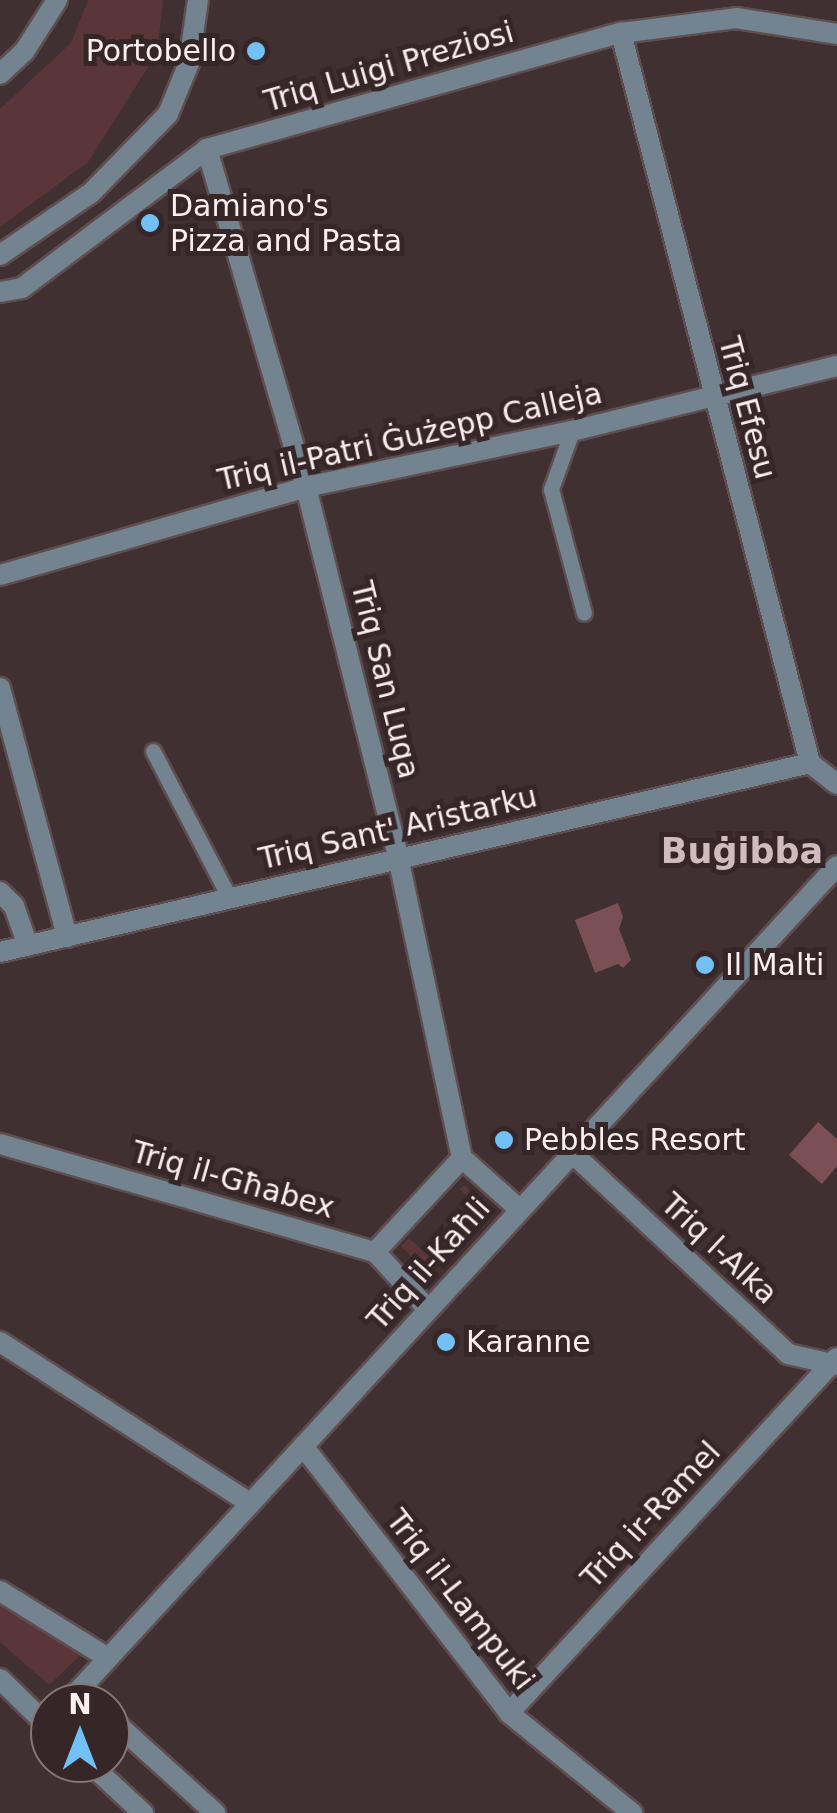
<!DOCTYPE html>
<meta charset="utf-8">
<style>
body{margin:0}
#map{position:relative;width:837px;height:1813px;overflow:hidden;background:#413032;font-family:"DejaVu Sans",sans-serif}
div>[style]{position:absolute}
.green>*{inset:0;background:#5a353a}
.water>*{inset:0;background:#7b5055}
.roads{filter:drop-shadow(2px 0 #5f4e50) drop-shadow(-2px 0 #5f4e50) drop-shadow(0 2px #5f4e50) drop-shadow(0 -2px #5f4e50)}
.service>*{height:15px;margin:-7.5px;padding:0 7.5px;transform-origin:7.5px;border-radius:7.5px;background:#73838f}
.minor>*{height:20px;margin:-10px;padding:0 10px;transform-origin:10px;border-radius:10px;background:#73838f}
.tertiary>*{height:20px;margin:-10px;padding:0 10px;transform-origin:10px;border-radius:10px;background:#73838f}
.dots>*{width:28px;height:28px;translate:-50% -50%;box-sizing:border-box;border:5px solid #372628;border-radius:50%}
span{translate:-50% -50%;white-space:nowrap;text-align:center;line-height:1.15;-webkit-text-stroke:10px #372628;paint-order:stroke}
.poi-label{font-size:30px;color:#faeeef}
.right{translate:-100% -50%;text-align:right}
.left{translate:0 -50%;text-align:left}
.street-label{font-size:30px;color:#faeeef}
.quarter-label{font-size:35px;color:#d0bbbd;font-weight:700}
.north{position:absolute;left:30px;top:1683px;width:100px;height:100px;box-sizing:border-box;background:#372628;border:2px solid #857678;border-radius:50%;rotate:0deg;font-size:28px;font-weight:700;line-height:40px;text-align:center;color:#faeeef}
.north::after{content:'';display:block;margin:auto;width:35px;height:45px;background:#72c1f5;clip-path:polygon(50% 0,100% 100%,50% 72%,0 100%)}
</style>
<div id="map">
<div class="green">
<div style="clip-path:polygon(88px 0,163px 0,157px 53px,88px 162px,0 227px,0 109px,71px 43px)"></div>
<div style="clip-path:polygon(464px 1185px,486px 1206px,425px 1270px,401px 1246px,409px 1238px,428px 1255px,476px 1205px,460px 1189px)"></div>
<div style="clip-path:polygon(0 1601px,83px 1653px,49px 1685px,0 1642px)"></div>
</div>
<div class="water">
<div style="clip-path:polygon(618px 903px,623px 917px,619px 929px,631px 960px,623px 968px,618px 964px,595px 973px,575px 920px)"></div>
<div style="clip-path:polygon(818px 1122px,837px 1139px,837px 1166px,822px 1184px,789px 1155px)"></div>
</div>
<div class="roads">
<div class="service">
<div style="left:572px;top:431px;width:62px;rotate:109.9deg"></div>
<div style="left:551px;top:489px;width:128px;rotate:75.1deg"></div>
<div style="left:153px;top:751px;width:167px;rotate:62.5deg"></div>
</div>
<div class="minor">
<div style="left:621px;top:33px;width:754px;rotate:75.48deg"></div>
<div style="left:810px;top:763px;width:34px;rotate:38deg"></div>
<div style="left:0;top:74px;width:33px;rotate:-43deg"></div>
<div style="left:24px;top:52px;width:62px;rotate:-57.6deg"></div>
<div style="left:207px;top:149px;width:352px;rotate:73.7deg"></div>
<div style="left:306px;top:487px;width:381px;rotate:76deg"></div>
<div style="left:398px;top:857px;width:308px;rotate:78deg"></div>
<div style="left:462px;top:1158px;width:76px;rotate:41.8deg"></div>
<div style="left:0;top:255px;width:110px;rotate:-34.3deg"></div>
<div style="left:91px;top:193px;width:110px;rotate:-45.7deg"></div>
<div style="left:168px;top:114px;width:55px;rotate:-67.6deg"></div>
<div style="left:189px;top:63px;width:64px;rotate:-81.9deg"></div>
<div style="left:0;top:292px;width:22px;rotate:-10deg"></div>
<div style="left:22px;top:288px;width:231px;rotate:-36.9deg"></div>
<div style="left:207px;top:149px;width:430px;rotate:-15.7deg"></div>
<div style="left:621px;top:33px;width:116px;rotate:-7.4deg"></div>
<div style="left:736px;top:18px;width:102px;rotate:9deg"></div>
<div style="left:0;top:575px;width:318px;rotate:-16deg"></div>
<div style="left:306px;top:487px;width:272px;rotate:-11.9deg"></div>
<div style="left:572px;top:431px;width:273px;rotate:-13.8deg"></div>
<div style="left:0;top:688px;width:258px;rotate:74.9deg"></div>
<div style="left:0;top:892px;width:20px;rotate:45deg"></div>
<div style="left:14px;top:906px;width:42px;rotate:70.7deg"></div>
<div style="left:0;top:952px;width:832px;rotate:-13.13deg"></div>
<div style="left:0;top:1144px;width:390px;rotate:16.1deg"></div>
<div style="left:375px;top:1252px;width:78px;rotate:47.1deg"></div>
<div style="left:572px;top:1153px;width:295px;rotate:42.9deg"></div>
<div style="left:788px;top:1354px;width:50px;rotate:12.7deg"></div>
<div style="left:375px;top:1252px;width:128px;rotate:-47.2deg"></div>
<div style="left:0;top:1342px;width:297px;rotate:32.8deg"></div>
<div style="left:303px;top:1446px;width:337px;rotate:52.3deg"></div>
<div style="left:509px;top:1713px;width:159px;rotate:39.1deg"></div>
<div style="left:0;top:1591px;width:127px;rotate:31.8deg"></div>
<div style="left:67px;top:1703px;width:1137px;rotate:-47.39deg"></div>
<div style="left:509px;top:1713px;width:483px;rotate:-47.3deg"></div>
<div style="left:110px;top:1718px;width:142px;rotate:42.1deg"></div>
</div>
<div class="tertiary">
<div style="left:0;top:1679px;width:70px;rotate:44.4deg"></div>
<div style="left:89px;top:1763px;width:74px;rotate:42.8deg"></div>
</div>
</div>
<div class="dots">
<div style="left:256px;top:51px;background:#72c1f5"></div>
<div style="left:150px;top:223px;background:#72c1f5"></div>
<div style="left:705px;top:965px;background:#72c1f5"></div>
<div style="left:504px;top:1140px;background:#72c1f5"></div>
<div style="left:446px;top:1342px;background:#72c1f5"></div>
</div>
<div class="poi-label">
<span class="right" style="left:236px;top:51px">Portobello</span>
<span class="left" style="left:170px;top:223px">Damiano's<br>Pizza and Pasta</span>
<span class="left" style="left:725px;top:965px">Il Malti</span>
<span class="left" style="left:524px;top:1140px">Pebbles Resort</span>
<span class="left" style="left:466px;top:1342px">Karanne</span>
</div>
<div class="street-label">
<span style="left:389px;top:67px;rotate:-16deg">Triq Luigi Preziosi</span>
<span style="left:747px;top:408px;rotate:75deg">Triq Efesu</span>
<span style="left:410px;top:437px;rotate:-13deg">Triq il-Patri Ġużepp Calleja</span>
<span style="left:385px;top:680px;rotate:76deg">Triq San Luqa</span>
<span style="left:398px;top:828px;rotate:-13deg">Triq Sant' Aristarku</span>
<span style="left:233px;top:1180px;rotate:16deg">Triq il-Għabex</span>
<span style="left:719px;top:1249px;rotate:43deg">Triq l-Alka</span>
<span style="left:429px;top:1264px;rotate:-48deg">Triq il-Kaħli</span>
<span style="left:651px;top:1515px;rotate:-47deg">Triq ir-Ramel</span>
<span style="left:460px;top:1600px;rotate:52deg">Triq il-Lampuki</span>
</div>
<div class="quarter-label">
<span style="left:742px;top:851px">Buġibba</span>
</div>
<div class="north">N</div>
</div>
